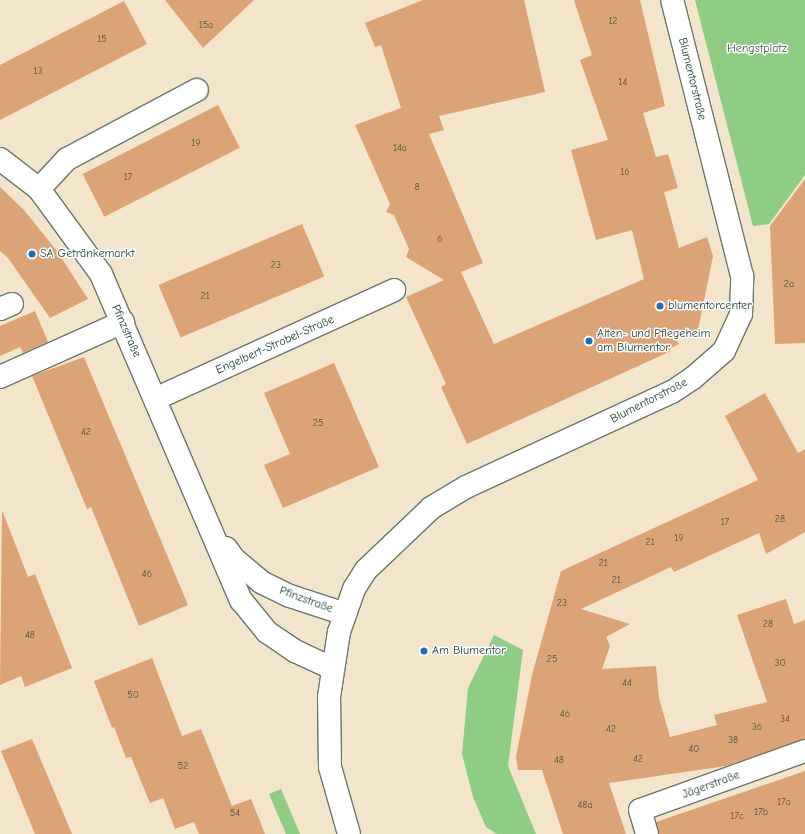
<!DOCTYPE html>
<meta charset="utf-8">
<style>
body{margin:0}
#map{position:relative;width:805px;height:834px;overflow:hidden;background:#f2e5cb;font-family:"Comic Neue",sans-serif}
div>[style]{position:absolute}
.green>*{inset:0;background:#8ecd83;transform-origin:0 0}
.building>*{inset:0;background:#dca376;transform-origin:0 0}
.roads{filter:drop-shadow(1px 0 #697869) drop-shadow(-1px 0 #697869) drop-shadow(0 1px #697869) drop-shadow(0 -1px #697869)}
.minor>*{height:22px;margin:-11px;padding:0 11px;transform-origin:11px;border-radius:11px;background:#fff}
.major>*{height:22px;margin:-11px;padding:0 11px;transform-origin:11px;border-radius:11px;background:#fff}
.dots>*{width:11px;height:11px;translate:-50% -50%;box-sizing:border-box;border:2px solid #fff;border-radius:50%}
span{translate:-50% -50%;white-space:nowrap;text-align:center;line-height:1.15;-webkit-text-stroke:3px #fff;paint-order:stroke}
.number-label{font-size:10px;color:#4e5644}
.number-label span{-webkit-text-stroke-width:0}
.park-label{font-size:12px;color:#3b6148}
.street-label{font-size:12px;color:#1f3d34}
.poi-label{font-size:12px;color:#1f3d34}
.left{translate:0 -50%;text-align:left}
</style>
<div id="map">
<div class="green">
<div style="clip-path:polygon(695px 0,805px 0,805px 175px,769px 224px,753px 226px)"></div>
<div style="clip-path:polygon(494px 635px,523px 650px,508px 766px,536px 834px,497px 834px,486px 827px,473px 797px,462px 754px,468px 688px)"></div>
<div style="left:281px;top:789px;width:49px;height:13px;rotate:67deg"></div>
</div>
<div class="building">
<div style="clip-path:polygon(165px 0,254px 0,203px 48px)"></div>
<div style="clip-path:polygon(423px 0,524px 0,545px 92px,439px 116px,444px 130px,429px 134px,483px 263px,461px 272px,494px 344px,644px 279px,632px 230px,596px 240px,571px 150px,608px 140px,580px 60px,592px 55px,574px 0,640px 0,665px 106px,643px 113px,656px 157px,668px 154px,678px 188px,664px 192px,679px 248px,707px 237px,713px 256px,698px 330px,676px 339px,679px 344px,671px 348px,669px 352px,467px 444px,441px 387px,446px 384px,406px 297px,444px 280px,406px 257px,409px 249px,394px 215px,386px 212px,390px 204px,355px 125px,401px 108px,381px 45px,375px 47px,365px 23px)"></div>
<div style="clip-path:polygon(124px 1px,147px 44px,0 120px,0 65px)"></div>
<div style="left:218px;top:105px;width:48px;height:152px;rotate:63deg"></div>
<div style="clip-path:polygon(805px 179px,805px 343px,775px 344px,770px 226px)"></div>
<div style="clip-path:polygon(0 187px,24px 210px,57px 251px,88px 299px,50px 318px,8px 258px,0 251px)"></div>
<div style="left:302px;top:224px;width:57px;height:156px;rotate:67deg"></div>
<div style="clip-path:polygon(35px 311px,48px 342px,23px 353px,20px 347px,0 356px,0 326px)"></div>
<div style="clip-path:polygon(84px 357px,188px 605px,139px 626px,91px 507px,87px 509px,32px 376px)"></div>
<div style="clip-path:polygon(334px 363px,379px 467px,283px 508px,264px 465px,290px 454px,264px 393px)"></div>
<div style="clip-path:polygon(765px 393px,798px 453px,805px 449px,805px 532px,766px 554px,759px 533px,674px 572px,671px 567px,581px 609px,630px 624px,606px 637px,610px 646px,602px 669px,656px 666px,659px 698px,670px 737px,717px 725px,714px 715px,767px 702px,737px 615px,786px 599px,794px 624px,805px 620px,805px 739px,726px 766px,609px 783px,626px 834px,563px 834px,542px 770px,518px 770px,516px 757px,532px 675px,561px 571px,758px 480px,725px 416px)"></div>
<div style="clip-path:polygon(2px 510px,28px 577px,35px 574px,72px 668px,25px 687px,21px 676px,0 685px)"></div>
<div style="clip-path:polygon(152px 658px,182px 736px,201px 729px,232px 806px,251px 799px,265px 834px,199px 834px,194px 822px,175px 829px,163px 798px,150px 803px,131px 757px,126px 758px,114px 727px,112px 728px,94px 681px)"></div>
<div style="clip-path:polygon(32px 739px,72px 834px,35px 834px,1px 751px)"></div>
<div style="clip-path:polygon(805px 771px,805px 834px,659px 834px,656px 822px)"></div>
</div>
<div class="roads">
<div class="minor">
<div style="left:0;top:159px;width:49px;rotate:37.6deg"></div>
<div style="left:39px;top:189px;width:105px;rotate:53.9deg"></div>
<div style="left:101px;top:274px;width:355px;rotate:66.8deg"></div>
<div style="left:241px;top:600px;width:41px;rotate:50.9deg"></div>
<div style="left:267px;top:632px;width:34px;rotate:34deg"></div>
<div style="left:295px;top:651px;width:40px;rotate:25deg"></div>
<div style="left:39px;top:189px;width:41px;rotate:-47deg"></div>
<div style="left:67px;top:159px;width:147px;rotate:-28deg"></div>
<div style="left:0;top:309px;width:13px;rotate:-23deg"></div>
<div style="left:0;top:377px;width:135px;rotate:-24.1deg"></div>
<div style="left:155px;top:399px;width:263px;rotate:-24.5deg"></div>
<div style="left:226px;top:548px;width:14px;rotate:54deg"></div>
<div style="left:234px;top:559px;width:35px;rotate:40deg"></div>
<div style="left:261px;top:582px;width:32px;rotate:26deg"></div>
<div style="left:290px;top:596px;width:58px;rotate:18.1deg"></div>
<div style="left:647px;top:834px;width:25px;rotate:-106deg"></div>
<div style="left:640px;top:810px;width:175px;rotate:-19.7deg"></div>
</div>
<div class="major">
<div style="left:349px;top:834px;width:70px;rotate:-105.8deg"></div>
<div style="left:330px;top:767px;width:70px;rotate:-90.8deg"></div>
<div style="left:329px;top:697px;width:66px;rotate:-81.3deg"></div>
<div style="left:339px;top:632px;width:46px;rotate:-70.8deg"></div>
<div style="left:354px;top:589px;width:22px;rotate:-58deg"></div>
<div style="left:366px;top:570px;width:90px;rotate:-43.6deg"></div>
<div style="left:431px;top:508px;width:41px;rotate:-31deg"></div>
<div style="left:466px;top:487px;width:227px;rotate:-24.8deg"></div>
<div style="left:672px;top:392px;width:25px;rotate:-34deg"></div>
<div style="left:693px;top:378px;width:41px;rotate:-41.1deg"></div>
<div style="left:724px;top:351px;width:41px;rotate:-65.3deg"></div>
<div style="left:741px;top:314px;width:38px;rotate:-88deg"></div>
<div style="left:742px;top:276px;width:285px;rotate:-104.2deg"></div>
</div>
</div>
<div class="dots">
<div style="left:32px;top:254px;background:#1f6fb2"></div>
<div style="left:660px;top:306px;background:#1f6fb2"></div>
<div style="left:589px;top:341px;background:#1f6fb2"></div>
<div style="left:424px;top:651px;background:#1f6fb2"></div>
</div>
<div class="number-label">
<span style="left:613px;top:22px">12</span>
<span style="left:206px;top:26px">15a</span>
<span style="left:102px;top:40px">15</span>
<span style="left:38px;top:72px">13</span>
<span style="left:623px;top:83px">14</span>
<span style="left:196px;top:144px">19</span>
<span style="left:400px;top:149px">14a</span>
<span style="left:625px;top:173px">16</span>
<span style="left:128px;top:178px">17</span>
<span style="left:417px;top:188px">8</span>
<span style="left:440px;top:240px">6</span>
<span style="left:276px;top:266px">23</span>
<span style="left:789px;top:285px">2a</span>
<span style="left:205px;top:297px">21</span>
<span style="left:318px;top:424px">25</span>
<span style="left:86px;top:433px">42</span>
<span style="left:780px;top:520px">28</span>
<span style="left:725px;top:523px">17</span>
<span style="left:679px;top:539px">19</span>
<span style="left:650px;top:543px">21</span>
<span style="left:603px;top:564px">21</span>
<span style="left:147px;top:575px">46</span>
<span style="left:616px;top:581px">21</span>
<span style="left:562px;top:604px">23</span>
<span style="left:768px;top:625px">28</span>
<span style="left:30px;top:636px">48</span>
<span style="left:552px;top:660px">25</span>
<span style="left:780px;top:664px">30</span>
<span style="left:627px;top:684px">44</span>
<span style="left:133px;top:696px">50</span>
<span style="left:565px;top:715px">46</span>
<span style="left:785px;top:720px">34</span>
<span style="left:757px;top:728px">36</span>
<span style="left:611px;top:730px">42</span>
<span style="left:733px;top:741px">38</span>
<span style="left:694px;top:750px">40</span>
<span style="left:638px;top:760px">42</span>
<span style="left:559px;top:761px">48</span>
<span style="left:183px;top:767px">52</span>
<span style="left:784px;top:803px">17a</span>
<span style="left:585px;top:806px">48a</span>
<span style="left:761px;top:813px">17b</span>
<span style="left:235px;top:814px">54</span>
<span style="left:737px;top:817px">17c</span>
</div>
<div class="park-label">
<span style="left:757px;top:49px">Hengstplatz</span>
</div>
<div class="street-label">
<span style="left:692px;top:79px;rotate:76deg">Blumentorstraße</span>
<span style="left:126px;top:331px;rotate:66deg">Pfinzstraße</span>
<span style="left:275px;top:345px;rotate:-24deg">Engelbert-Strobel-Straße</span>
<span style="left:649px;top:401px;rotate:-27deg">Blumentorstraße</span>
<span style="left:306px;top:600px;rotate:20deg">Pfinzstraße</span>
<span style="left:711px;top:785px;rotate:-20deg">Jägerstraße</span>
</div>
<div class="poi-label">
<span class="left" style="left:40px;top:254px">SA Getränkemarkt</span>
<span class="left" style="left:668px;top:306px">blumentorcenter</span>
<span class="left" style="left:597px;top:341px">Alten- und Pflegeheim<br>am Blumentor</span>
<span class="left" style="left:432px;top:651px">Am Blumentor</span>
</div>
</div>
